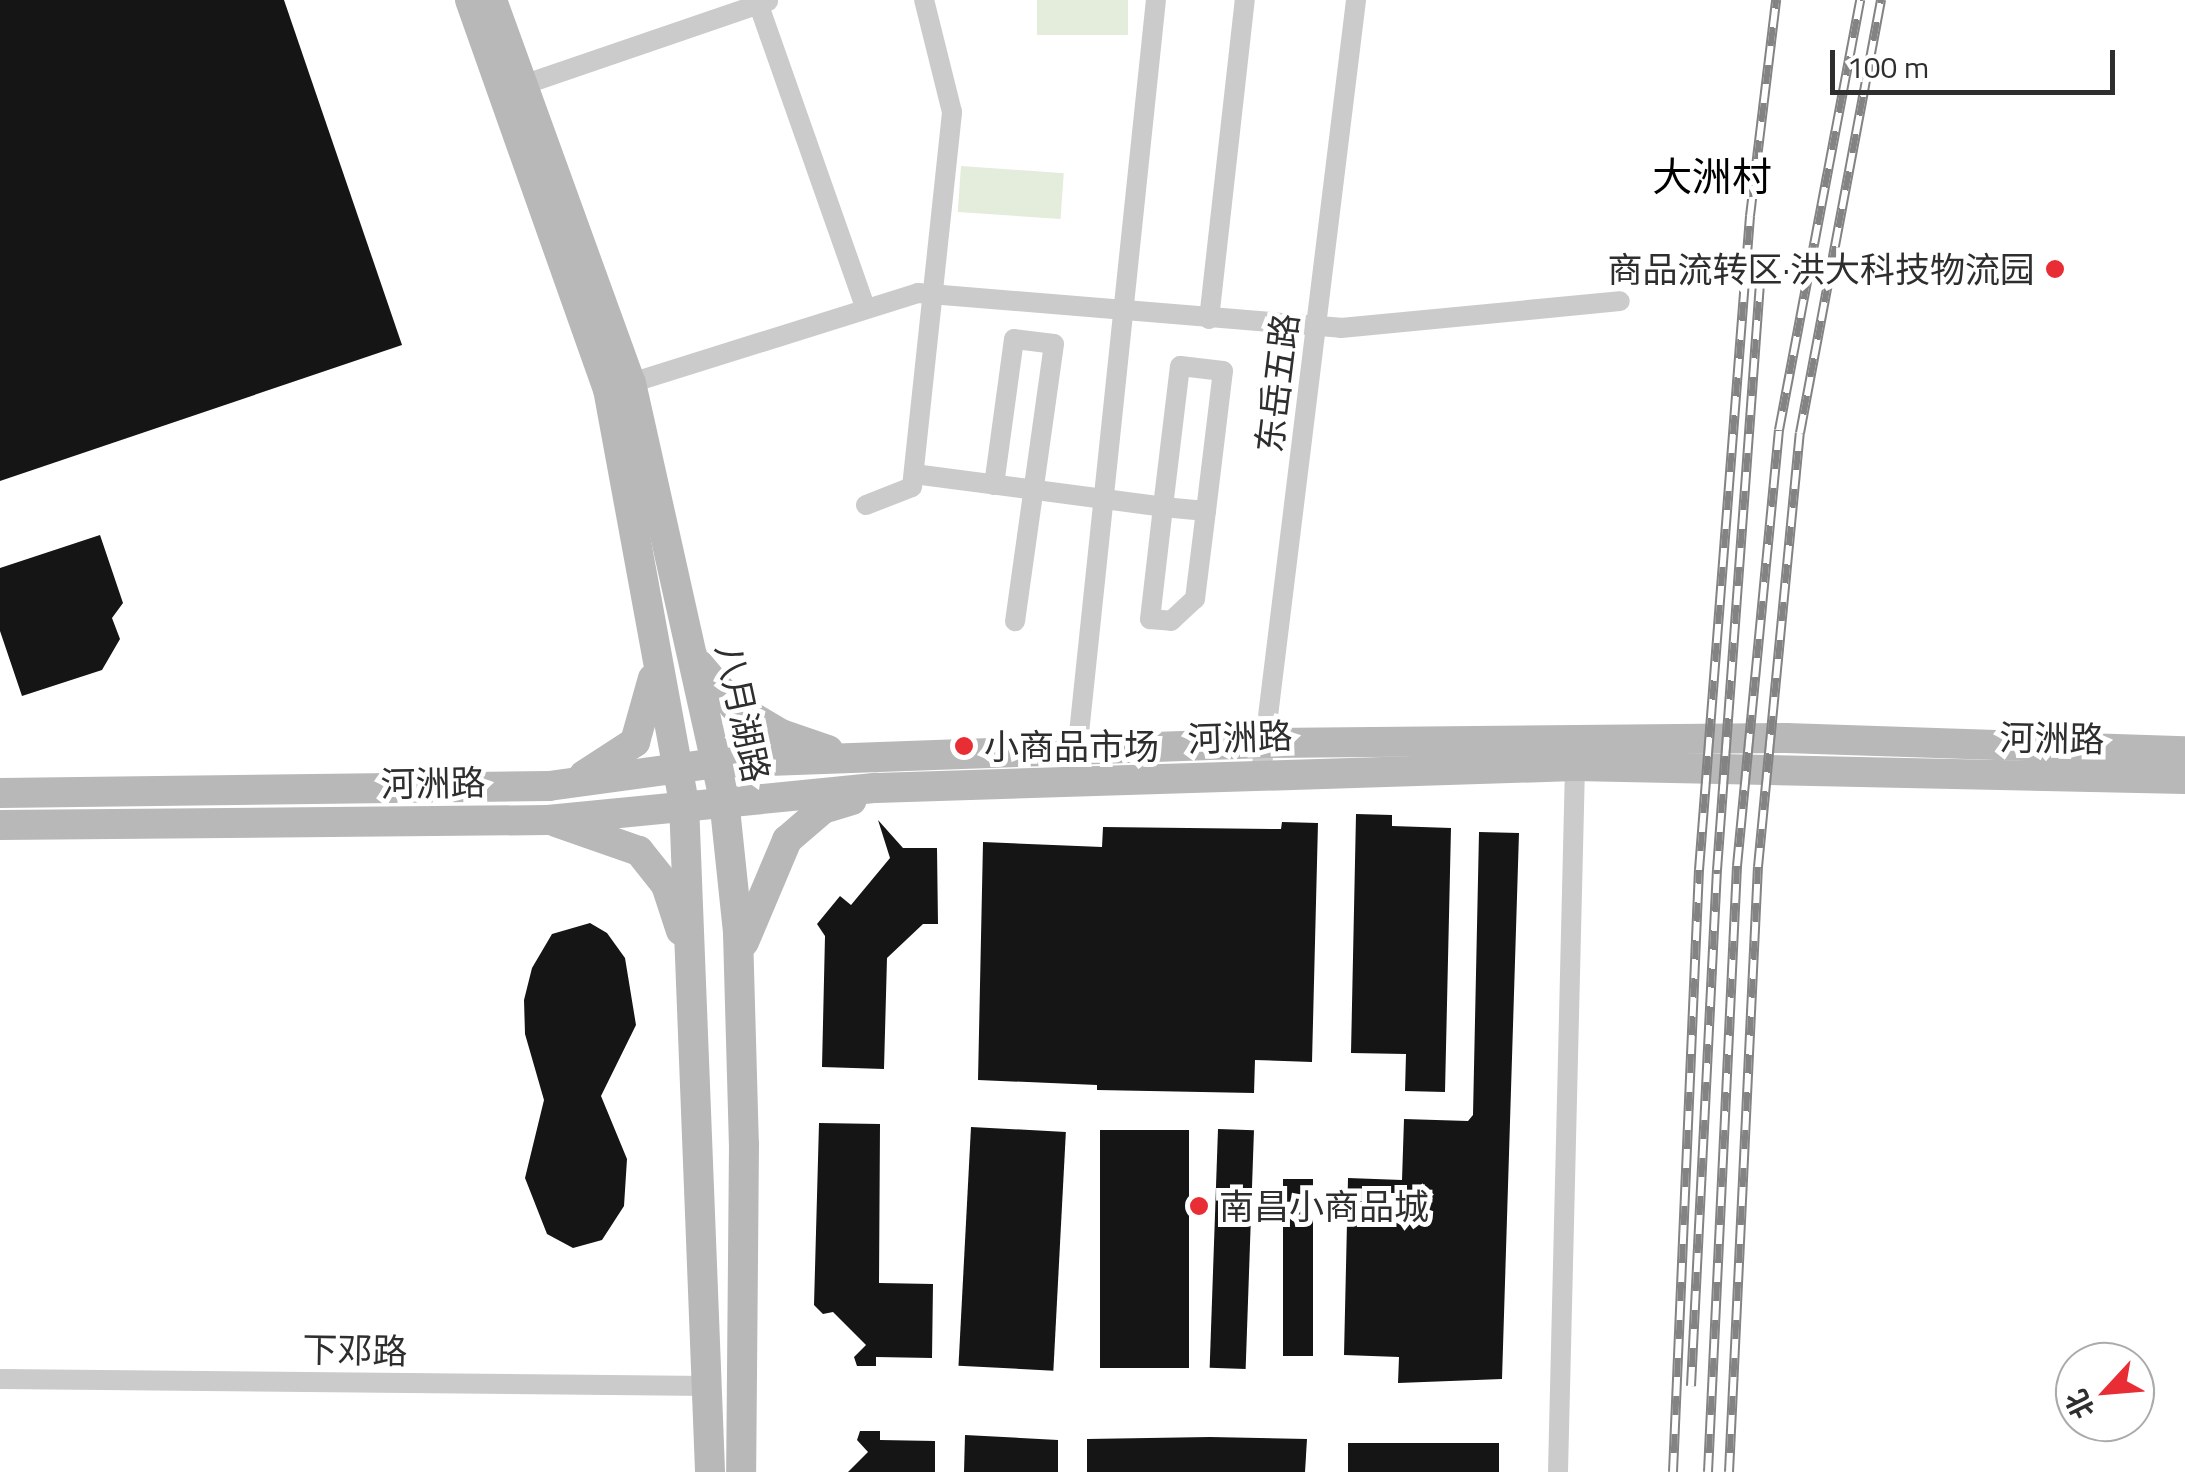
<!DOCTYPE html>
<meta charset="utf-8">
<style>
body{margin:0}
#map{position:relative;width:2185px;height:1472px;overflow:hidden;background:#fff;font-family:"Titillium Web","Noto Sans SC",sans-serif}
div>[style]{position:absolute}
.green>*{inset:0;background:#e4ecdc;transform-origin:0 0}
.building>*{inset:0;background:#151515;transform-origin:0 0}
.minor>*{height:20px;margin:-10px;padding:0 10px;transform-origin:10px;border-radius:10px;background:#cbcbcb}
.secondary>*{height:30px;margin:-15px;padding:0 15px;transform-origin:15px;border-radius:15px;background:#b8b8b8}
.rail>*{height:10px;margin-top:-5px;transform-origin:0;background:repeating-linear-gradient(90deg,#fff 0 19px,#838383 0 38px);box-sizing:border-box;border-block:2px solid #838383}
.dots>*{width:28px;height:28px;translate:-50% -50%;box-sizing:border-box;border:5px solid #fff;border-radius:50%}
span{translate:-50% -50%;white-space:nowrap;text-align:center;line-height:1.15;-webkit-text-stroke:10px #fff;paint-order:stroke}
.poi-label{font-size:35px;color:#2e2e2e}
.right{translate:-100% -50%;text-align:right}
.left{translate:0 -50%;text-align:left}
.street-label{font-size:35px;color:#2e2e2e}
.quarter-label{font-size:40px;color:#000}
.north{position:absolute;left:2055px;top:1342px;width:100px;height:100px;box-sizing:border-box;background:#fff;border:2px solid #ababab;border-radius:50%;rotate:244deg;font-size:28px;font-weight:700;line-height:40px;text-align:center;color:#2e2e2e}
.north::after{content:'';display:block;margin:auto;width:35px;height:45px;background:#e92d35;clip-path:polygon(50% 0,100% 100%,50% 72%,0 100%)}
.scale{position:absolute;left:1830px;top:50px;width:285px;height:45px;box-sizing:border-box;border:5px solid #2e2e2e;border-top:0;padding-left:12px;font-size:30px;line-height:35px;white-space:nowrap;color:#2e2e2e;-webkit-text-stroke:8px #fff;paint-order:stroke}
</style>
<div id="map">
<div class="green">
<div style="left:1037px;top:0;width:91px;height:35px"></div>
<div style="left:961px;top:166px;width:103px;height:46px;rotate:4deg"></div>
</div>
<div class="building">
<div style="clip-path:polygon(0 0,284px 0,402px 345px,0 481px)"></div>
<div style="clip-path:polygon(100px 535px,123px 603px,112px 618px,120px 639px,102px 670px,22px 696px,0 631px,0 568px)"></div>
<div style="clip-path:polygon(1356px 814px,1392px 815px,1392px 826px,1451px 828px,1445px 1092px,1405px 1091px,1406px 1054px,1351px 1053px)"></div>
<div style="clip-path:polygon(878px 820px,903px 848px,937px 848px,938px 924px,923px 924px,887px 958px,884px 1069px,822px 1067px,825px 936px,817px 924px,840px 896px,851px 905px,890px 858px)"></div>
<div style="clip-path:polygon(1282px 822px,1318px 823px,1312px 1062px,1255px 1060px,1254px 1093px,1097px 1090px,1097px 1085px,978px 1080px,983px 842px,1102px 847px,1103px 827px,1281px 829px)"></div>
<div style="clip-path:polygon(1479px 832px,1519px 833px,1502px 1379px,1398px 1383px,1399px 1357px,1344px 1355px,1348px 1178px,1402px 1180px,1404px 1119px,1468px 1121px,1473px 1115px)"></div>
<div style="clip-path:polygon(590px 923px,607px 933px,625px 958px,636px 1025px,601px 1096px,627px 1159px,624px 1206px,602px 1240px,573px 1248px,547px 1234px,525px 1178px,544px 1100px,525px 1034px,524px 1000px,532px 968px,552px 934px)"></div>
<div style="clip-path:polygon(819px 1123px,880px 1124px,879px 1283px,933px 1284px,932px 1358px,876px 1357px,876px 1366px,857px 1366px,854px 1357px,866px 1345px,833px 1312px,823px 1314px,814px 1305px)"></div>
<div style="left:971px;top:1127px;width:95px;height:239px;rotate:3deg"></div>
<div style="left:1218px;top:1129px;width:36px;height:239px;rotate:2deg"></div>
<div style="left:1100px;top:1130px;width:89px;height:238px"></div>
<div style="left:1283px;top:1179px;width:30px;height:177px"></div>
<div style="clip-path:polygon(860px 1431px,880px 1431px,880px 1440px,935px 1441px,935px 1472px,848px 1472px,868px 1452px,857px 1440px)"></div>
<div style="clip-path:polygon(965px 1435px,1058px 1440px,1058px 1472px,964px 1472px)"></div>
<div style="clip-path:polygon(1210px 1437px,1307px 1439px,1305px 1472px,1087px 1472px,1087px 1439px)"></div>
<div style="left:1348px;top:1443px;width:151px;height:29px"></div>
</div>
<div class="minor">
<div style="left:757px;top:0;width:325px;rotate:70.6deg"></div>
<div style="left:523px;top:85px;width:259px;rotate:-18.9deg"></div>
<div style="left:1209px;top:319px;width:321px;rotate:-83.6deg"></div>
<div style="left:631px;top:383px;width:301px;rotate:-17.4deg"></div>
<div style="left:918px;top:293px;width:424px;rotate:4.7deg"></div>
<div style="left:1341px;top:328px;width:280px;rotate:-5.5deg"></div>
<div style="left:914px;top:474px;width:251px;rotate:7.5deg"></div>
<div style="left:1163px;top:507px;width:113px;rotate:96.6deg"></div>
<div style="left:1150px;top:619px;width:21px;rotate:5deg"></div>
<div style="left:1171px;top:621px;width:33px;rotate:-43deg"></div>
<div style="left:1195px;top:599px;width:89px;rotate:-82.9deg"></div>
<div style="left:1206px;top:511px;width:141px;rotate:-83.1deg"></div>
<div style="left:1223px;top:371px;width:43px;rotate:-173.4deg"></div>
<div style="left:1180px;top:366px;width:142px;rotate:96.9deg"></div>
<div style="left:1163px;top:507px;width:43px;rotate:5.3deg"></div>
<div style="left:994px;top:485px;width:147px;rotate:-82.2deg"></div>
<div style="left:1014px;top:339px;width:40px;rotate:7.1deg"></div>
<div style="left:1054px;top:344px;width:280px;rotate:98deg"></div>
<div style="left:866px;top:505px;width:49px;rotate:-21.4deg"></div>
<div style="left:912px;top:487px;width:377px;rotate:-83.9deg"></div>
<div style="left:952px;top:112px;width:115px;rotate:-104deg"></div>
<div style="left:1261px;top:773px;width:779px;rotate:-82.99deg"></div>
<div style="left:1074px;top:781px;width:785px;rotate:-84.01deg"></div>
<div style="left:0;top:1379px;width:709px;rotate:0.57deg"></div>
<div style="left:1558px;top:1472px;width:706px;rotate:-88.62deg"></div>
</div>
<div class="secondary">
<div style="left:470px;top:0;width:413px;rotate:70.5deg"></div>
<div style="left:608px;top:389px;width:421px;rotate:79.6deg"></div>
<div style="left:684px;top:803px;width:670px;rotate:87.77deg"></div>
<div style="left:492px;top:0;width:407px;rotate:70.1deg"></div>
<div style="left:631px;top:383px;width:426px;rotate:77.4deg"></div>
<div style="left:724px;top:799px;width:135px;rotate:84deg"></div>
<div style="left:738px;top:933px;width:211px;rotate:88.4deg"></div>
<div style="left:744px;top:1144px;width:328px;rotate:90.5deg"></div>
<div style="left:695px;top:660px;width:60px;rotate:49.7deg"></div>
<div style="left:734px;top:706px;width:55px;rotate:30.8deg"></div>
<div style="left:781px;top:734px;width:50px;rotate:18.8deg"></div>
<div style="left:584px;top:775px;width:61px;rotate:-32.9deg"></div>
<div style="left:635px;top:742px;width:66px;rotate:-74.3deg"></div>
<div style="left:0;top:793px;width:549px;rotate:-0.73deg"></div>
<div style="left:549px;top:786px;width:170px;rotate:-7.8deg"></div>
<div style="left:717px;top:763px;width:548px;rotate:-2.09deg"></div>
<div style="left:1265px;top:743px;width:521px;rotate:-0.55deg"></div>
<div style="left:1786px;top:738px;width:399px;rotate:1.9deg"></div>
<div style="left:556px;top:822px;width:88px;rotate:19.3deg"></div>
<div style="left:639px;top:851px;width:43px;rotate:51.5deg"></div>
<div style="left:666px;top:885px;width:48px;rotate:71.9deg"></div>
<div style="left:0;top:825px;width:548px;rotate:-0.52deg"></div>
<div style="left:548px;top:820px;width:330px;rotate:-5.6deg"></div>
<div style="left:876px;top:788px;width:699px;rotate:-1.8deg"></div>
<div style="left:1575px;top:766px;width:610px;rotate:1.22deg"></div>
<div style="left:744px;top:942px;width:111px;rotate:-67.1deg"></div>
<div style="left:787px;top:840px;width:48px;rotate:-40.7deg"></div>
<div style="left:823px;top:809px;width:30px;rotate:-17deg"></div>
</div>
<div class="rail">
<div style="left:1691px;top:1386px;width:517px;rotate:-87.12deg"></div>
<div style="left:1717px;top:870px;width:589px;rotate:-85.81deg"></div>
<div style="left:1673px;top:1472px;width:603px;rotate:-87.53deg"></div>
<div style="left:1699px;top:870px;width:656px;rotate:-85.54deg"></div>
<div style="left:1750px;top:216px;width:218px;rotate:-83.1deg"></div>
<div style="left:1708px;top:1472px;width:607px;rotate:-87.26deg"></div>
<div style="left:1737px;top:866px;width:438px;rotate:-84.5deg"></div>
<div style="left:1779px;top:430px;width:438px;rotate:-79.3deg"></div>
<div style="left:1729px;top:1472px;width:606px;rotate:-87.26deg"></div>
<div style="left:1758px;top:867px;width:436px;rotate:-84.5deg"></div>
<div style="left:1800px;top:433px;width:441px;rotate:-79.4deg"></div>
</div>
<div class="dots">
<div style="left:2055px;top:269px;background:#e92d35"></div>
<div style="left:964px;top:746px;background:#e92d35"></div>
<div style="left:1199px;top:1206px;background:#e92d35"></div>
</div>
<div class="poi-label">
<span class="right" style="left:2035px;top:269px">商品流转区·洪大科技物流园</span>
<span class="left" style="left:984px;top:746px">小商品市场</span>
<span class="left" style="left:1219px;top:1206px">南昌小商品城</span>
</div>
<div class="street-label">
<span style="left:1277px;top:383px;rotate:-83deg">东岳五路</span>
<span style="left:743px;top:713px;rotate:78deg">八月湖路</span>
<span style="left:1240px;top:737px;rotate:-2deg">河洲路</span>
<span style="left:2052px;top:738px;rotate:1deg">河洲路</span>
<span style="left:433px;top:783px;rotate:-1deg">河洲路</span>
<span style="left:355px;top:1350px;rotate:1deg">下邓路</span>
</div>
<div class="quarter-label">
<span style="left:1712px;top:177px">大洲村</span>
</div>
<div class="north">北</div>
<div class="scale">100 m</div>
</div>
